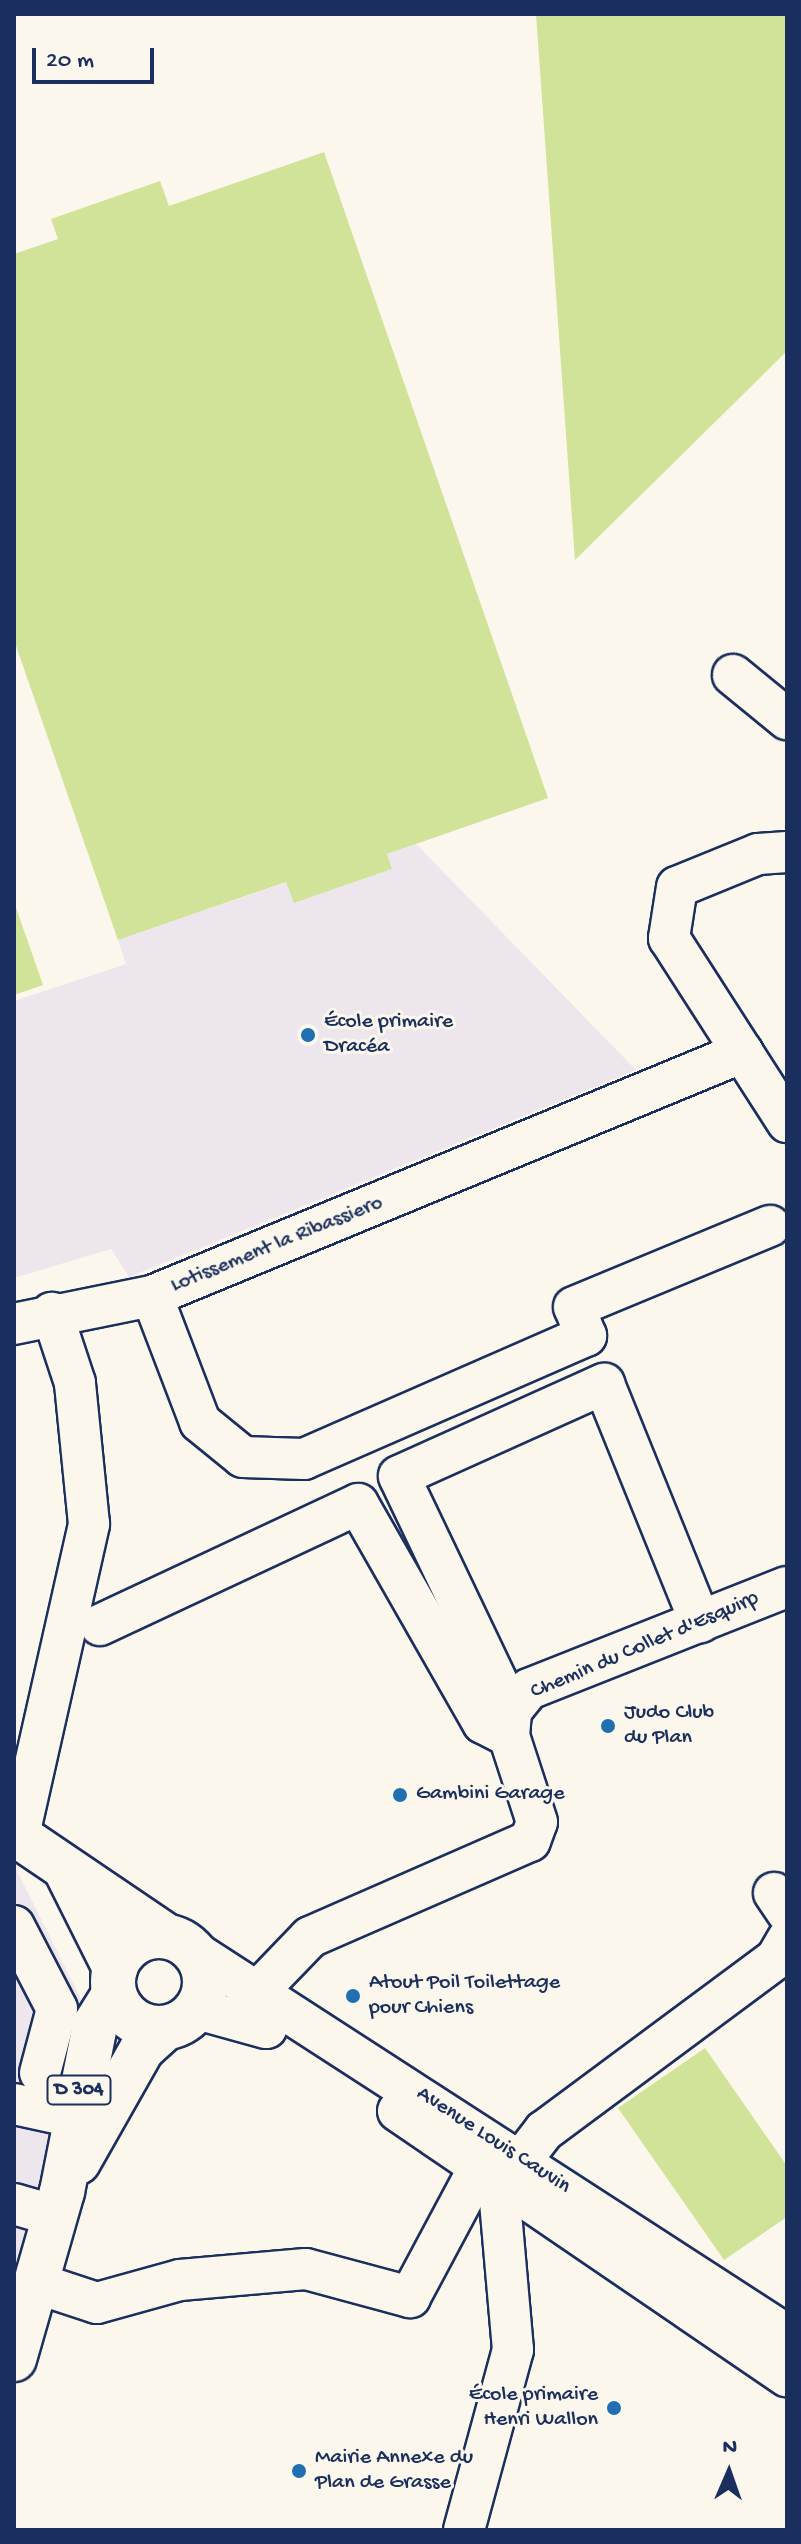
<!DOCTYPE html>
<meta charset="utf-8">
<style>
body{margin:0}
#map{position:relative;width:801px;height:2544px;overflow:hidden;background:#fbf7ec;font-family:"Gochi Hand",sans-serif}
div>[style]{position:absolute}
.built>*{inset:0;background:#ede6ed}
.green>*{inset:0;background:#d0e398}
.roads{filter:drop-shadow(2px 0 #1b2f5e) drop-shadow(-2px 0 #1b2f5e) drop-shadow(0 2px #1b2f5e) drop-shadow(0 -2px #1b2f5e)}
.minor>*{height:40px;margin:-20px;padding:0 20px;transform-origin:20px;border-radius:20px;background:#fbf7ec}
.major>*{height:44px;margin:-22px;padding:0 22px;transform-origin:22px;border-radius:22px;background:#fbf7ec}
.major>.ring{margin:-22px;padding:0;box-sizing:content-box;background:none;border:44px solid #fbf7ec;border-radius:50%}
.dots>*{width:22px;height:22px;translate:-50% -50%;box-sizing:border-box;border:4px solid #fbf7ec;border-radius:50%}
span{translate:-50% -50%;white-space:nowrap;text-align:center;line-height:1.15;-webkit-text-stroke:6px #fbf7ec;paint-order:stroke}
.shield-label span{padding:2px 6px;background:#fbf7ec;border:2px solid;border-radius:6px;-webkit-text-stroke-width:0}
.shield-label{font-size:20px;color:#1b2f5e;font-weight:700}
.poi-label{font-size:22px;color:#1b2f5e}
.left{translate:0 -50%;text-align:left}
.right{translate:-100% -50%;text-align:right}
.street-label{font-size:22px;color:#1b2f5e}
.frame{position:absolute;inset:0;border:16px solid #1b2f5e;pointer-events:none}
.north{position:absolute;left:689px;top:2432px;width:80px;height:80px;-webkit-text-stroke:6px #fbf7ec;paint-order:stroke;rotate:2deg;font-size:22px;font-weight:700;line-height:32px;text-align:center;color:#1b2f5e}
.north::after{content:'';display:block;margin:auto;width:28px;height:36px;background:#1b2f5e;clip-path:polygon(50% 0,100% 100%,50% 72%,0 100%)}
.scale{position:absolute;left:32px;top:48px;width:122px;height:36px;box-sizing:border-box;border:4px solid #1b2f5e;border-top:0;padding-left:10px;font-size:24px;line-height:28px;white-space:nowrap;color:#1b2f5e;-webkit-text-stroke:6px #fbf7ec;paint-order:stroke}
</style>
<div id="map">
<div class="built">
<div style="clip-path:polygon(416px 844px,636px 1070px,129px 1277px,111px 1249px,14px 1278px,14px 1001px,126px 964px,118px 940px,287px 882px,295px 903px,392px 869px,387px 854px)"></div>
<div style="clip-path:polygon(14px 1865px,84px 2005px,14px 2280px)"></div>
</div>
<div class="green">
<div style="clip-path:polygon(536px 14px,787px 14px,787px 351px,575px 560px)"></div>
<div style="clip-path:polygon(324px 152px,548px 798px,387px 854px,392px 869px,294px 903px,286px 882px,118px 940px,14px 640px,14px 254px,58px 239px,51px 219px,160px 181px,169px 206px)"></div>
<div style="clip-path:polygon(14px 902px,43px 985px,14px 995px)"></div>
<div style="clip-path:polygon(705px 2048px,787px 2166px,787px 2217px,724px 2260px,618px 2108px)"></div>
</div>
<div class="roads">
<div class="minor">
<div style="left:733px;top:675px;width:70px;rotate:39.2deg"></div>
<div style="left:787px;top:852px;width:29px;rotate:176deg"></div>
<div style="left:758px;top:854px;width:87px;rotate:157.8deg"></div>
<div style="left:677px;top:887px;width:52px;rotate:98.9deg"></div>
<div style="left:669px;top:938px;width:219px;rotate:57.3deg"></div>
<div style="left:152px;top:1296px;width:135px;rotate:69.1deg"></div>
<div style="left:200px;top:1422px;width:55px;rotate:39.1deg"></div>
<div style="left:243px;top:1457px;width:61px;rotate:1.9deg"></div>
<div style="left:304px;top:1459px;width:308px;rotate:-23.6deg"></div>
<div style="left:586px;top:1336px;width:31px;rotate:-112deg"></div>
<div style="left:574px;top:1307px;width:212px;rotate:-22.5deg"></div>
<div style="left:14px;top:1324px;width:141px;rotate:-11.5deg"></div>
<div style="left:152px;top:1296px;width:639px;rotate:-22.43deg"></div>
<div style="left:100px;top:1625px;width:285px;rotate:-25.1deg"></div>
<div style="left:358px;top:1504px;width:252px;rotate:60.3deg"></div>
<div style="left:483px;top:1723px;width:29px;rotate:27deg"></div>
<div style="left:511px;top:1711px;width:260px;rotate:-115.5deg"></div>
<div style="left:399px;top:1476px;width:225px;rotate:-24.2deg"></div>
<div style="left:604px;top:1384px;width:257px;rotate:68deg"></div>
<div style="left:19px;top:1835px;width:319px;rotate:-77.3deg"></div>
<div style="left:89px;top:1524px;width:142px;rotate:-95.7deg"></div>
<div style="left:75px;top:1383px;width:74px;rotate:-108.2deg"></div>
<div style="left:774px;top:1893px;width:23px;rotate:56deg"></div>
<div style="left:14px;top:1926px;width:93px;rotate:62.6deg"></div>
<div style="left:57px;top:2009px;width:66px;rotate:104.9deg"></div>
<div style="left:195px;top:1952px;width:705px;rotate:32.9deg"></div>
<div style="left:197px;top:2009px;width:72px;rotate:15.4deg"></div>
<div style="left:243px;top:2019px;width:34px;rotate:-60deg"></div>
<div style="left:260px;top:1989px;width:72px;rotate:-46.1deg"></div>
<div style="left:310px;top:1937px;width:240px;rotate:-23.6deg"></div>
<div style="left:530px;top:1841px;width:20px;rotate:-70deg"></div>
<div style="left:537px;top:1822px;width:90px;rotate:-108deg"></div>
<div style="left:509px;top:1736px;width:25px;rotate:-85deg"></div>
<div style="left:511px;top:1711px;width:28px;rotate:-51deg"></div>
<div style="left:529px;top:1689px;width:277px;rotate:-21.6deg"></div>
<div style="left:14px;top:2104px;width:61px;rotate:12.2deg"></div>
<div style="left:398px;top:2111px;width:471px;rotate:34.3deg"></div>
<div style="left:507px;top:2179px;width:61px;rotate:-52.4deg"></div>
<div style="left:544px;top:2131px;width:289px;rotate:-36.6deg"></div>
<div style="left:776px;top:1959px;width:22px;rotate:-60deg"></div>
<div style="left:14px;top:2204px;width:43px;rotate:16.3deg"></div>
<div style="left:36px;top:2283px;width:64px;rotate:18.2deg"></div>
<div style="left:97px;top:2303px;width:86px;rotate:-15.5deg"></div>
<div style="left:180px;top:2280px;width:126px;rotate:-5deg"></div>
<div style="left:306px;top:2269px;width:108px;rotate:15.1deg"></div>
<div style="left:410px;top:2297px;width:149px;rotate:-61.9deg"></div>
<div style="left:464px;top:2530px;width:187px;rotate:-74.8deg"></div>
<div style="left:513px;top:2350px;width:173px;rotate:-95deg"></div>
</div>
<div class="major">
<div style="left:14px;top:1833px;width:184px;rotate:34.1deg"></div>
<div style="left:66px;top:1870px;width:110px;rotate:63.4deg"></div>
<div class="ring" style="left:113px;top:1936px;width:48px;height:48px"></div>
<div style="left:78px;top:2162px;width:130px;rotate:-60.5deg"></div>
<div style="left:142px;top:2049px;width:31px;rotate:-42deg"></div>
<div style="left:14px;top:2359px;width:174px;rotate:-74deg"></div>
<div style="left:62px;top:2192px;width:170px;rotate:-78.8deg"></div>
<div style="left:95px;top:2025px;width:36px;rotate:-58deg"></div>
</div>
</div>
<div class="dots">
<div style="left:308px;top:1035px;background:#1f6fb2"></div>
<div style="left:608px;top:1726px;background:#1f6fb2"></div>
<div style="left:400px;top:1795px;background:#1f6fb2"></div>
<div style="left:353px;top:1996px;background:#1f6fb2"></div>
<div style="left:614px;top:2408px;background:#1f6fb2"></div>
<div style="left:299px;top:2471px;background:#1f6fb2"></div>
</div>
<div class="shield-label">
<span style="left:79px;top:2090px">D 304</span>
</div>
<div class="poi-label">
<span class="left" style="left:324px;top:1035px">École primaire<br>Dracéa</span>
<span class="left" style="left:624px;top:1726px">Judo Club<br>du Plan</span>
<span class="left" style="left:416px;top:1795px">Gambini Garage</span>
<span class="left" style="left:369px;top:1996px">Atout Poil Toilettage<br>pour Chiens</span>
<span class="right" style="left:598px;top:2408px">École primaire<br>Henri Wallon</span>
<span class="left" style="left:315px;top:2471px">Mairie Annexe du<br>Plan de Grasse</span>
</div>
<div class="street-label">
<span style="left:277px;top:1245px;rotate:-22deg">Lotissement la Ribassiero</span>
<span style="left:645px;top:1646px;rotate:-23deg">Chemin du Collet d'Esquirp</span>
<span style="left:493px;top:2141px;rotate:33deg">Avenue Louis Cauvin</span>
</div>
<div class="frame"></div>
<div class="north">N</div>
<div class="scale">20 m</div>
</div>
